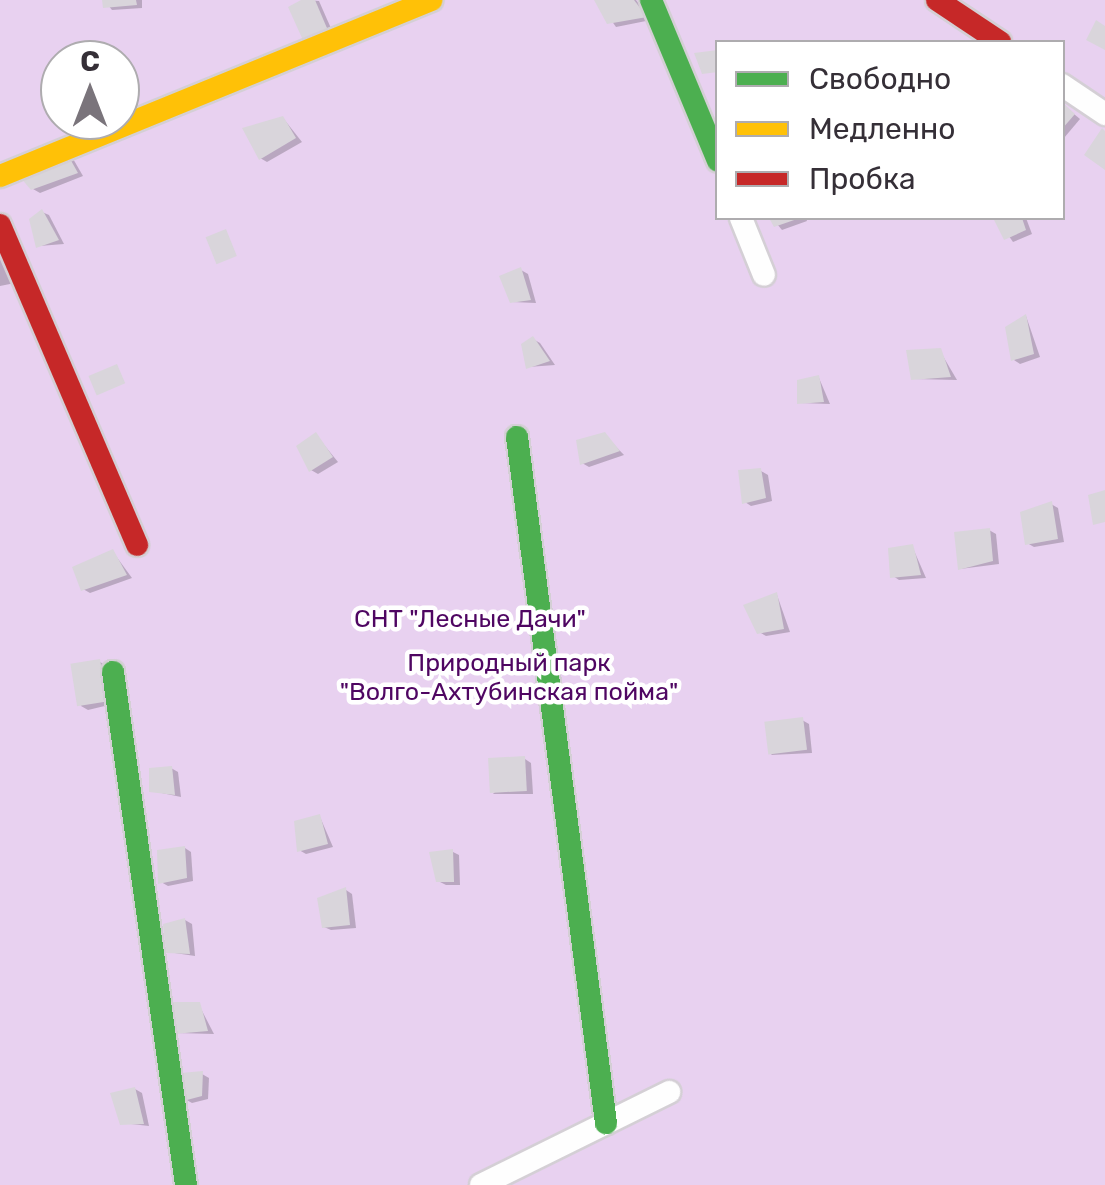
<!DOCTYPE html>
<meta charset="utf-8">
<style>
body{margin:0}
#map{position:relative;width:1105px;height:1185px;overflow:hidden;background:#f9f5fa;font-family:Rubik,sans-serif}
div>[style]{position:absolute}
.green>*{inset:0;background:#e8d1f0}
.shadow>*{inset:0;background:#0003}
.building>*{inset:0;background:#d9d5db;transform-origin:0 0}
.roads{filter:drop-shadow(2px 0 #d4cfd5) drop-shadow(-2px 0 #d4cfd5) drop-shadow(0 2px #d4cfd5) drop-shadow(0 -2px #d4cfd5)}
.street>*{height:22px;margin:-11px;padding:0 11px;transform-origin:11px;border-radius:11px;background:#fefefe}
.fast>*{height:22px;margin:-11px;padding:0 11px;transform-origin:11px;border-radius:11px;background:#4caf50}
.slow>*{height:22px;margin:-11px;padding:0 11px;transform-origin:11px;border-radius:11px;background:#ffc107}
.jam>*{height:22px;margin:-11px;padding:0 11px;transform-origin:11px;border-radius:11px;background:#c62828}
span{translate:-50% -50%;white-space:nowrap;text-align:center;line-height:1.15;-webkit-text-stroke:9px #fff;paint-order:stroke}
.park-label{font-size:25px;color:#4f0662}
.legend{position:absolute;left:715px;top:40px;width:350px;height:180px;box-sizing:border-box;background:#fff;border:2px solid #aeacaf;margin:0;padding:12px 18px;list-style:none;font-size:30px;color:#352f37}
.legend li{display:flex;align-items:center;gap:20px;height:50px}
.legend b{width:50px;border:2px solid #aeacaf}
.north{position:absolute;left:40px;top:40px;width:100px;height:100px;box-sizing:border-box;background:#fff;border:2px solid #aeacaf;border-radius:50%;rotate:0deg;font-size:28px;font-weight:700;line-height:40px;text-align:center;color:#352f37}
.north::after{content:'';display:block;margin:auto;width:35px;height:45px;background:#7a747b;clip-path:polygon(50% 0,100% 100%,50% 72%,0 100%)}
</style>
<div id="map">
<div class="green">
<div style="clip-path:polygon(evenodd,0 0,1105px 0,1105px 1185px,0 1185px,0 0,718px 42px,1062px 42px,1062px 218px,718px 218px,718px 42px,0 0,60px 60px,120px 60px,120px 120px,60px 120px,60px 60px)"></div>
</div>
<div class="shadow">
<div style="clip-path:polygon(104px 0,142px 0,142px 8px,112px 10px)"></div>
<div style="clip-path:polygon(306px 0,319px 1px,337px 42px)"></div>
<div style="clip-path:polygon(597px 0,636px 0,651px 20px,616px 27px)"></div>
<div style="clip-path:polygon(1062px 104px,1080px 119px,1064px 138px,1062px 137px)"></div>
<div style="clip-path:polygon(283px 118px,302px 142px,267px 162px,260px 158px)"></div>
<div style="clip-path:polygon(72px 157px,83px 176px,40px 193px,33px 189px)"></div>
<div style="clip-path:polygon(42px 212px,49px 215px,64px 244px,39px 246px)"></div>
<div style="clip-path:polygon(772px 218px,806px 218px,807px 221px,782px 230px)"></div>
<div style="clip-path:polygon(1026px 218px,1032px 234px,1013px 242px,997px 219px)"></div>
<div style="clip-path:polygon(0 253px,15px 283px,0 286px)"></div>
<div style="clip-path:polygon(521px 270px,528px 274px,536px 303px,512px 302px)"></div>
<div style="clip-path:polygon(1026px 316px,1040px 357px,1020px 364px,1014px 360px)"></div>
<div style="clip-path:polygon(533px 339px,540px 343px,555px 365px,528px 367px)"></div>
<div style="clip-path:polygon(940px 351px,957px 380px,914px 379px)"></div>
<div style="clip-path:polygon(819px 378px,830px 404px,800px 403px)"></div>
<div style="clip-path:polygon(604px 434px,624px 455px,589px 467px,582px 463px)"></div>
<div style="clip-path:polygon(316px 435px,338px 462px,318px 474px,311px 470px)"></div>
<div style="clip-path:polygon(761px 471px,768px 475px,772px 501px,751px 506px,745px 502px)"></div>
<div style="clip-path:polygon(1051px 504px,1058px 508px,1064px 542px,1034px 547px,1027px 543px)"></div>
<div style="clip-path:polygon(989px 530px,996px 534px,999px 564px,960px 569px)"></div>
<div style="clip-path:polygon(912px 546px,926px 578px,899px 580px,893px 576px)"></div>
<div style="clip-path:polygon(113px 552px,132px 578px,90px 593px,83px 589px)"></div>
<div style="clip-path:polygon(777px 595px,790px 632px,766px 636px,759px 632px)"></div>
<div style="clip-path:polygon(100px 662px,107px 666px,113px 704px,88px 710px,81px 706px)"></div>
<div style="clip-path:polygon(802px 720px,809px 724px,812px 753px,771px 755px)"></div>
<div style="clip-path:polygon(525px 759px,531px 763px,533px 794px,493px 794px)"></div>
<div style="clip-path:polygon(171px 768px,178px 772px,181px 797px,152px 791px)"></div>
<div style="clip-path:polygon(320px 817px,333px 847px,306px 854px,299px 850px)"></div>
<div style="clip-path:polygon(185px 848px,191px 852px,193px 881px,168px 886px,161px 882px)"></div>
<div style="clip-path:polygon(453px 852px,459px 855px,460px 885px,446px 885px,438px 881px)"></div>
<div style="clip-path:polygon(346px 890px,352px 894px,356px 928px,331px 930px,324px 927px)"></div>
<div style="clip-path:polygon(185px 920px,192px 924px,195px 956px,168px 952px)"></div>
<div style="clip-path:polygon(199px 1005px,214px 1034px,176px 1033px)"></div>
<div style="clip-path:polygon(202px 1074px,209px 1078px,208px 1099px,192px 1103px,185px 1099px)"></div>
<div style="clip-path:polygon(135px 1089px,142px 1093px,149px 1126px,122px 1123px)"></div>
</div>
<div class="building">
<div style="clip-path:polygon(102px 0,136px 0,137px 5px,103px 8px)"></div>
<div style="clip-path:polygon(301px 0,315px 0,332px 40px,302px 38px,288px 7px)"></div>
<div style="clip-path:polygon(594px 0,634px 0,647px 17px,607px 24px)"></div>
<div style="clip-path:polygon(1096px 20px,1105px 26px,1105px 50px,1086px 40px)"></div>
<div style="clip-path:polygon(718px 50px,718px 72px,702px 74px,694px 53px)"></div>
<div style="clip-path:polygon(1062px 102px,1075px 114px,1062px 129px)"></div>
<div style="clip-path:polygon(283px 116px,296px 138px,259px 160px,242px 128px)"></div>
<div style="clip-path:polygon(1102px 128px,1105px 131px,1105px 170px,1084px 155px)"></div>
<div style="clip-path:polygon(65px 150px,78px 173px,31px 190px,20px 177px)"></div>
<div style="clip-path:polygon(42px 209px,59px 240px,36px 248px,29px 219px)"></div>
<div style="clip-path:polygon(769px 218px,800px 218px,774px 227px)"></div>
<div style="clip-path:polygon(993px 218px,1022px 218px,1026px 230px,1004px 240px)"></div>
<div style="left:226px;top:229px;width:29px;height:22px;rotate:68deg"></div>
<div style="clip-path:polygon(521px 267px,531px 300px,510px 303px,499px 276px)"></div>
<div style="clip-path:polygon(1026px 314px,1034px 354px,1011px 361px,1005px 327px)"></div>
<div style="clip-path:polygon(533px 336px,550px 361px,526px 369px,521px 344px)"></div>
<div style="clip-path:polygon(941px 348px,951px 377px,911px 380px,906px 350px)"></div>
<div style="left:117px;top:364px;width:21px;height:31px;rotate:67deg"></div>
<div style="clip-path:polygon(819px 375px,824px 402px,797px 404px,797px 380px)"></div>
<div style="clip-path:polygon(316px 432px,333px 457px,309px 472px,296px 446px)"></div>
<div style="clip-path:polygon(605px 432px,620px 451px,580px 465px,576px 440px)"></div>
<div style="clip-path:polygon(761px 468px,766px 498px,742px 504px,738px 470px)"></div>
<div style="clip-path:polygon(1105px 490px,1105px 522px,1093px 525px,1088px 495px)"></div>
<div style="clip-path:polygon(1052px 501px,1058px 539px,1025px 545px,1020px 512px)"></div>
<div style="clip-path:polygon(990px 528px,993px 561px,958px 570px,954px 532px)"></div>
<div style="clip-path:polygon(913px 544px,921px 575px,890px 578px,888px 548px)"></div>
<div style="clip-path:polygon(113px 549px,127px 575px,81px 591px,72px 567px)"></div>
<div style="clip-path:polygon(777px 592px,784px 629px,757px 634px,743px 605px)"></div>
<div style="left:100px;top:659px;width:43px;height:30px;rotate:81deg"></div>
<div style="left:803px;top:717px;width:33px;height:39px;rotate:83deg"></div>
<div style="left:525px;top:756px;width:35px;height:37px;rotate:87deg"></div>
<div style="clip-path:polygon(172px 766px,175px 795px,149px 792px,149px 768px)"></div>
<div style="clip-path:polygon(320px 814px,328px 844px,297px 852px,294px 821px)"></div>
<div style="clip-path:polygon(185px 846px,187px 878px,158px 884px,157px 850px)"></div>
<div style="clip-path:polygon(453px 849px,454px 882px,436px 882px,429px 852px)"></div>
<div style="clip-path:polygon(346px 887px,350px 925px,322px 928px,317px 898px)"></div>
<div style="clip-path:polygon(185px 918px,190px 954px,166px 953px,163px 924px)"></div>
<div style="clip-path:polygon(171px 1002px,200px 1002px,208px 1031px,174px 1034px)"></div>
<div style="clip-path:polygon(203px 1071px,202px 1096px,183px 1101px,169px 1074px)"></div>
<div style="clip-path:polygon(135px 1087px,144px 1124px,120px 1125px,110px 1093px)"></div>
</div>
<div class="roads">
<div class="street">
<div style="left:1062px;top:85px;width:52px;rotate:34deg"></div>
<div style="left:741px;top:218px;width:61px;rotate:68deg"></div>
<div style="left:481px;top:1185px;width:210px;rotate:-26.3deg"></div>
</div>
<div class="fast">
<div style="left:651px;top:0;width:174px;rotate:67.4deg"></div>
<div style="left:517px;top:437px;width:692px;rotate:82.61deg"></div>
<div style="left:113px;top:672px;width:518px;rotate:81.9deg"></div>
</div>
<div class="slow">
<div style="left:0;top:176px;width:466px;rotate:-22.2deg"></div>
</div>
<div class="jam">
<div style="left:937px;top:0;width:76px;rotate:33.7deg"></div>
<div style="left:0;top:225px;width:348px;rotate:66.8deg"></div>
</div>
</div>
<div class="park-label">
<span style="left:470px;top:619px">СНТ "Лесные Дачи"</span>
<span style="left:509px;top:678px">Природный парк<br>"Волго-Ахтубинская пойма"</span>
</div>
<ul class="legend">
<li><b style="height:12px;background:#4caf50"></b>Свободно</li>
<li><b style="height:12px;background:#ffc107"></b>Медленно</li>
<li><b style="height:12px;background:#c62828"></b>Пробка</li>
</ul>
<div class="north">С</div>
</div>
